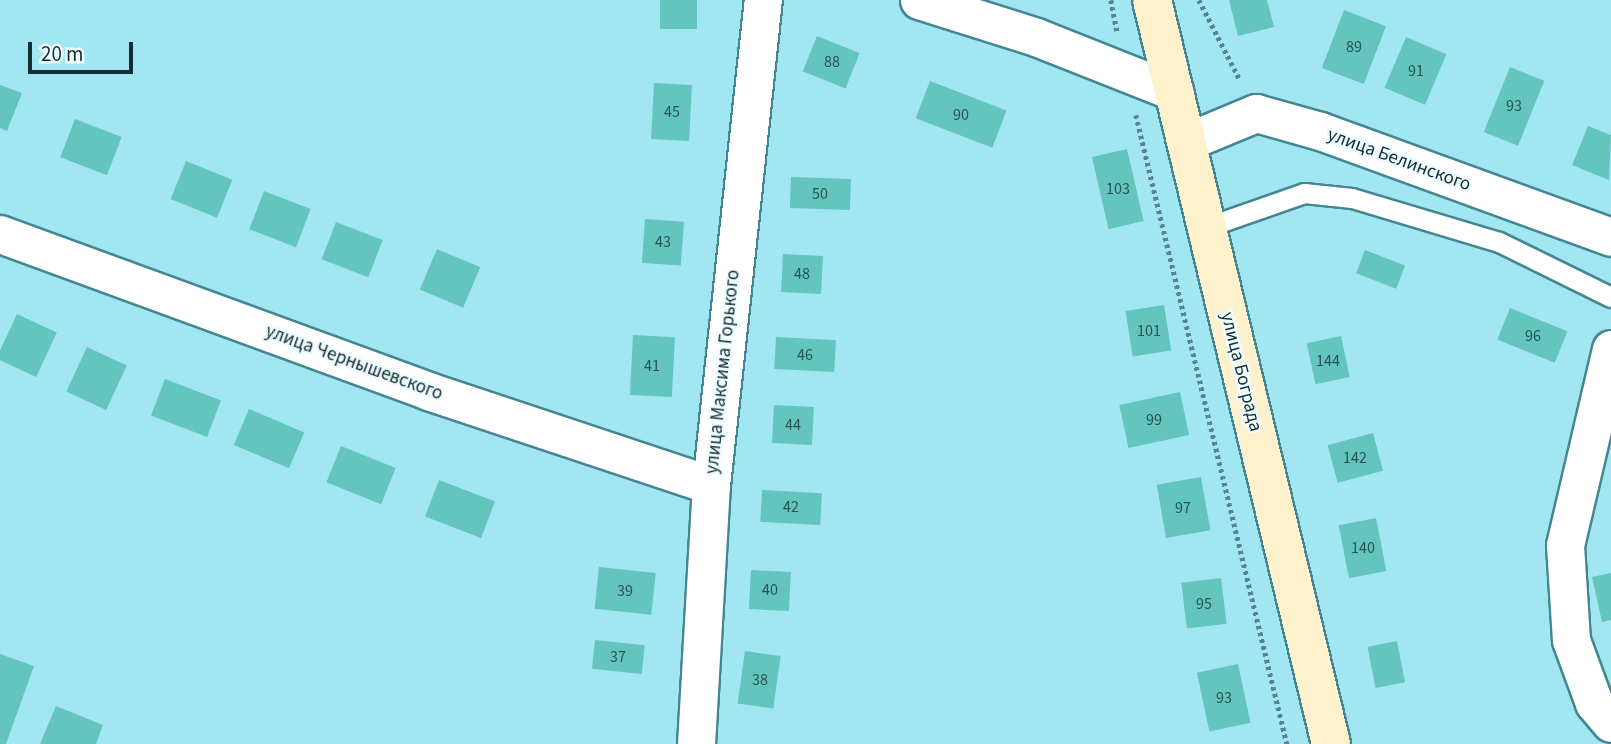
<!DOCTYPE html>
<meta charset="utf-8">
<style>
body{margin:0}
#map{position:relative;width:1611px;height:744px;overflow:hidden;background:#a2e6f1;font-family:"Source Sans 3",sans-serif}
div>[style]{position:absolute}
.building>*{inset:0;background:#63c5be;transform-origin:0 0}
.path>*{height:4.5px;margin-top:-2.25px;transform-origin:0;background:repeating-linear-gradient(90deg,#56858d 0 3.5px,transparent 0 7px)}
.roads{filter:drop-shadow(2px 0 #448691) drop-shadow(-2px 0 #448691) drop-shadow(0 2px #448691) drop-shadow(0 -2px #448691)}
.service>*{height:19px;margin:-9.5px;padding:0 9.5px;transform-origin:9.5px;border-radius:9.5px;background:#fff}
.minor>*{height:37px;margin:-18.5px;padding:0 18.5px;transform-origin:18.5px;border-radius:18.5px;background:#fff}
.secondary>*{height:38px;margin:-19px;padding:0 19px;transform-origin:19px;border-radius:19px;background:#fef1cc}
span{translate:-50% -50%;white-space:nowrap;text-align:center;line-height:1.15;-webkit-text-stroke:5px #effcff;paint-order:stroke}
.number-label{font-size:16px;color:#275456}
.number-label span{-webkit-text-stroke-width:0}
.street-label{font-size:19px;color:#132f33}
.scale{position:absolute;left:28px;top:42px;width:105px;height:32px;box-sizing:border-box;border:4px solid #132f33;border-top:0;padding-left:9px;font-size:21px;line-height:24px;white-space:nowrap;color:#132f33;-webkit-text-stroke:5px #effcff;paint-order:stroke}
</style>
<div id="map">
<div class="building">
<div style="left:660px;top:0;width:37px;height:29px"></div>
<div style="clip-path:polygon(1229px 0,1267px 0,1274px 27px,1238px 36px)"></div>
<div style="left:1344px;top:10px;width:45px;height:62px;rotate:21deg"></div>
<div style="left:817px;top:36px;width:46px;height:38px;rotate:22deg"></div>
<div style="left:1406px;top:37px;width:44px;height:55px;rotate:23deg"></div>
<div style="left:1510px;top:67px;width:37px;height:70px;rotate:22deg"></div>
<div style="left:930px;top:81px;width:82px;height:40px;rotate:21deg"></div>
<div style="left:654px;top:83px;width:38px;height:56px;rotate:3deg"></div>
<div style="clip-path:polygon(0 85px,22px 93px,7px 131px,0 128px)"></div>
<div style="left:75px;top:119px;width:50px;height:41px;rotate:21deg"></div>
<div style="clip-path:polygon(1588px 126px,1611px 135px,1609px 180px,1572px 165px)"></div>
<div style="left:1127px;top:149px;width:74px;height:36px;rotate:77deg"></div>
<div style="left:186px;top:161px;width:50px;height:41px;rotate:22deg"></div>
<div style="left:791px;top:177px;width:60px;height:31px;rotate:2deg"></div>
<div style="left:264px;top:191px;width:50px;height:41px;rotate:21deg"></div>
<div style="left:645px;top:219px;width:39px;height:44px;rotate:4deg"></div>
<div style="left:336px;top:222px;width:50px;height:40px;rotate:21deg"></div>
<div style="left:437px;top:249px;width:47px;height:44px;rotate:23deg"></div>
<div style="left:1365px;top:250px;width:43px;height:25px;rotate:21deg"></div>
<div style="left:783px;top:254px;width:40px;height:38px;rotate:3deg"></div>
<div style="left:1164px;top:305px;width:46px;height:39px;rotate:81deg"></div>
<div style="left:1510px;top:308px;width:62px;height:34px;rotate:22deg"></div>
<div style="left:17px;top:314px;width:44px;height:49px;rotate:25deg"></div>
<div style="left:633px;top:335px;width:42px;height:60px;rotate:3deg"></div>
<div style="left:1341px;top:336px;width:42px;height:35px;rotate:78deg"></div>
<div style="left:776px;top:337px;width:60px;height:32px;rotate:3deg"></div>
<div style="left:87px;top:347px;width:44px;height:49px;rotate:25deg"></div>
<div style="left:165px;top:379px;width:60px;height:39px;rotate:21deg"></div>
<div style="left:1180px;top:392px;width:44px;height:62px;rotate:78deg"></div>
<div style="left:774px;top:405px;width:40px;height:38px;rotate:3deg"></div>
<div style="left:249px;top:409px;width:60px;height:39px;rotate:23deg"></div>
<div style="left:1373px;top:433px;width:39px;height:47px;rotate:75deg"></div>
<div style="left:341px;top:446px;width:59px;height:39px;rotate:22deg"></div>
<div style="left:1201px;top:477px;width:54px;height:45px;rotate:80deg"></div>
<div style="left:439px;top:480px;width:60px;height:39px;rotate:21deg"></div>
<div style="left:762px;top:490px;width:60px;height:32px;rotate:3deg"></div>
<div style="left:1376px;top:518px;width:54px;height:38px;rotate:79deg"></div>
<div style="left:599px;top:567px;width:57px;height:42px;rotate:6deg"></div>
<div style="left:751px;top:570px;width:40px;height:39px;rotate:3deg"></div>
<div style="clip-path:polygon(1611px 573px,1611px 620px,1602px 622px,1592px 577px)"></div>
<div style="left:1221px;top:578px;width:46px;height:40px;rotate:83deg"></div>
<div style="left:595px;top:640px;width:50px;height:29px;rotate:6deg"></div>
<div style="left:1397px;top:641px;width:42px;height:30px;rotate:79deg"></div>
<div style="left:745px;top:651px;width:36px;height:53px;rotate:8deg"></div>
<div style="clip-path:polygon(0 654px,34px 666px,6px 744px,0 744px)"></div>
<div style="left:1238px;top:664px;width:60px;height:42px;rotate:78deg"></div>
<div style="clip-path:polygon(56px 706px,103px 725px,96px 744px,40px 744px)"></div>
</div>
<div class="path">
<div style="left:1111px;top:0;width:33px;rotate:79deg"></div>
<div style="left:1199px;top:0;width:90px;rotate:62.9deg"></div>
<div style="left:1136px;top:115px;width:647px;rotate:76.5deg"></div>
</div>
<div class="roads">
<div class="service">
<div style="left:1207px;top:227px;width:103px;rotate:-19.3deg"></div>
<div style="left:1304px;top:193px;width:48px;rotate:5.9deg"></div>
<div style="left:1352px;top:198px;width:153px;rotate:16.7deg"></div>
<div style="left:1499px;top:242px;width:125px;rotate:26.2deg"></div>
</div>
<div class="minor">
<div style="left:919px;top:0;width:123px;rotate:17.5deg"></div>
<div style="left:1036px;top:37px;width:149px;rotate:21.6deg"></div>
<div style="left:1186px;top:142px;width:76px;rotate:-22.5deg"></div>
<div style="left:1256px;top:113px;width:66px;rotate:15.7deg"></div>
<div style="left:1320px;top:131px;width:310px;rotate:20deg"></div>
<div style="left:0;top:234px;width:456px;rotate:20.1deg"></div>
<div style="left:428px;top:391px;width:298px;rotate:18.4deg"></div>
<div style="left:1611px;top:349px;width:201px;rotate:103.2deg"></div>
<div style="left:1565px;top:545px;width:95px;rotate:86.4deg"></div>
<div style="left:1571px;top:640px;width:67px;rotate:69.9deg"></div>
<div style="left:1594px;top:703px;width:26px;rotate:50deg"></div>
<div style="left:696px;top:744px;width:259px;rotate:-86.7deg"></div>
<div style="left:711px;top:485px;width:488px;rotate:-83.9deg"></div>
</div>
<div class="secondary">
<div style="left:1152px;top:0;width:765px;rotate:76.47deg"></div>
</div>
</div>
<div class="number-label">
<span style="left:1354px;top:47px">89</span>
<span style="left:832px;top:62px">88</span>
<span style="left:1416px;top:71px">91</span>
<span style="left:1514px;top:106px">93</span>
<span style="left:672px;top:112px">45</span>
<span style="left:961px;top:115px">90</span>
<span style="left:1118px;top:189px">103</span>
<span style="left:820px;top:194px">50</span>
<span style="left:663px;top:242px">43</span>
<span style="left:802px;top:274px">48</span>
<span style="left:1149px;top:331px">101</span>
<span style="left:1533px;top:336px">96</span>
<span style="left:805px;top:355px">46</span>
<span style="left:1328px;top:361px">144</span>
<span style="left:652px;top:366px">41</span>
<span style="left:1154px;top:420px">99</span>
<span style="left:793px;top:425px">44</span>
<span style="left:1355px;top:458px">142</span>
<span style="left:791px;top:507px">42</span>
<span style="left:1183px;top:508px">97</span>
<span style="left:1363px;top:548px">140</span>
<span style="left:770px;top:590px">40</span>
<span style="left:625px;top:591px">39</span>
<span style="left:1204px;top:604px">95</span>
<span style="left:618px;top:657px">37</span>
<span style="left:760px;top:680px">38</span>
<span style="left:1224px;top:698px">93</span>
</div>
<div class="street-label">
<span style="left:1399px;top:160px;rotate:20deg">улица Белинского</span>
<span style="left:354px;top:363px;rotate:20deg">улица Чернышевского</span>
<span style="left:723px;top:372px;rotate:-84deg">улица Максима Горького</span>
<span style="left:1241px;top:372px;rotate:76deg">улица Бограда</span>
</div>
<div class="scale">20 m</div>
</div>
